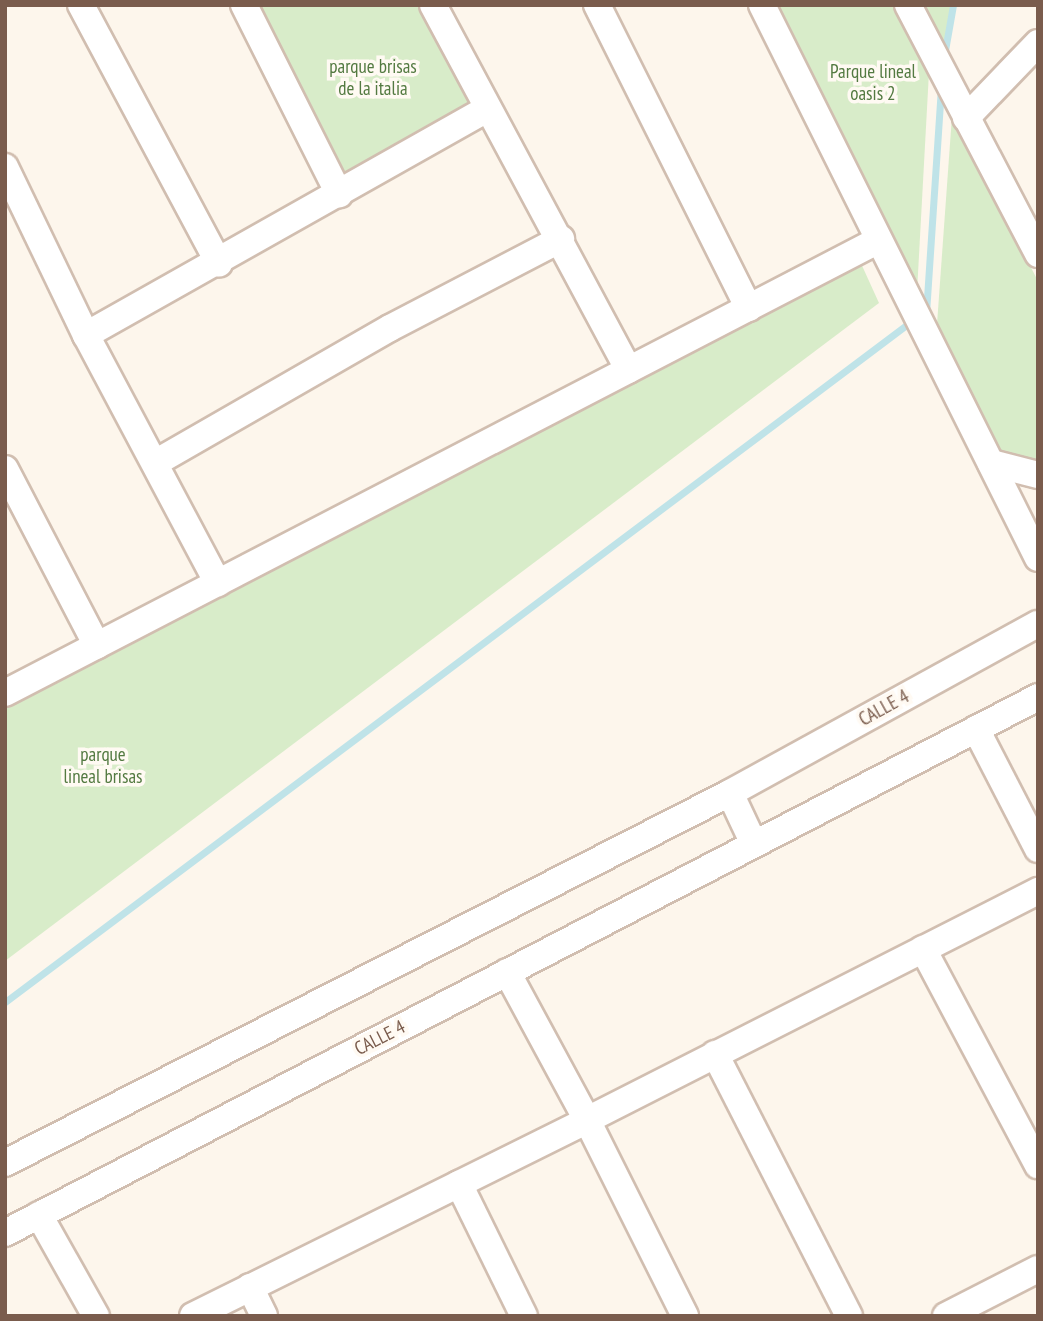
<!DOCTYPE html>
<style>
body{margin:0}
#map{position:relative;width:1043px;height:1321px;overflow:hidden;background:#fdf6ec;font-family:"PT Sans Narrow",sans-serif}
div>[style]{position:absolute}
.green>*{inset:0;background:#d8ecc9}
.stream>*{height:7px;margin:-3.5px;padding:0 3.5px;transform-origin:3.5px;border-radius:3.5px;background:#bfe3e8}
.roads{filter:drop-shadow(2px 0 #d1beb0) drop-shadow(-2px 0 #d1beb0) drop-shadow(0 2px #d1beb0) drop-shadow(0 -2px #d1beb0)}
.minor>*{height:26px;margin:-13px;padding:0 13px;transform-origin:13px;border-radius:13px;background:#fff}
span{translate:-50% -50%;white-space:nowrap;text-align:center;line-height:1.15;-webkit-text-stroke:7px #fffaf3;paint-order:stroke}
.park-label{font-size:19px;color:#537a41}
.street-label{font-size:19px;color:#7a5c4d}
.frame{position:absolute;inset:0;border:7px solid #7a5c4d;pointer-events:none}
</style>
<div id="map">
<div class="green">
<div style="clip-path:polygon(255px 5px,420px 5px,473px 104px,342px 182px)"></div>
<div style="clip-path:polygon(775px 5px,894px 5px,929px 72px,917px 292px)"></div>
<div style="clip-path:polygon(917px 5px,953px 5px,944px 56px)"></div>
<div style="clip-path:polygon(952px 116px,1038px 281px,1038px 462px,997px 454px,937px 324px)"></div>
<div style="clip-path:polygon(859px 259px,879px 303px,5px 961px,5px 708px)"></div>
</div>
<div class="stream">
<div style="left:944px;top:56px;width:52px;rotate:-80deg"></div>
<div style="left:926px;top:313px;width:225px;rotate:-86.2deg"></div>
<div style="left:5px;top:1002px;width:1126px;rotate:-36.91deg"></div>
</div>
<div class="roads">
<div class="minor">
<div style="left:81px;top:5px;width:293px;rotate:61.9deg"></div>
<div style="left:244px;top:5px;width:212px;rotate:63.3deg"></div>
<div style="left:433px;top:5px;width:414px;rotate:61.8deg"></div>
<div style="left:597px;top:5px;width:339px;rotate:63.4deg"></div>
<div style="left:762px;top:5px;width:618px;rotate:63.48deg"></div>
<div style="left:908px;top:5px;width:281px;rotate:62.4deg"></div>
<div style="left:966px;top:118px;width:104px;rotate:-46.2deg"></div>
<div style="left:5px;top:167px;width:187px;rotate:64.3deg"></div>
<div style="left:86px;top:335px;width:281px;rotate:62deg"></div>
<div style="left:86px;top:335px;width:459px;rotate:-29.4deg"></div>
<div style="left:155px;top:463px;width:271px;rotate:-29.9deg"></div>
<div style="left:390px;top:328px;width:193px;rotate:-27.5deg"></div>
<div style="left:991px;top:463px;width:49px;rotate:14.3deg"></div>
<div style="left:5px;top:469px;width:199px;rotate:62.5deg"></div>
<div style="left:5px;top:693px;width:984px;rotate:-27.4deg"></div>
<div style="left:976px;top:729px;width:135px;rotate:62.7deg"></div>
<div style="left:730px;top:793px;width:56px;rotate:64.8deg"></div>
<div style="left:923px;top:949px;width:245px;rotate:62deg"></div>
<div style="left:507px;top:972px;width:168px;rotate:61.6deg"></div>
<div style="left:587px;top:1120px;width:506px;rotate:-26.92deg"></div>
<div style="left:715px;top:1054px;width:294px;rotate:62.9deg"></div>
<div style="left:5px;top:1163px;width:814px;rotate:-27.04deg"></div>
<div style="left:730px;top:793px;width:351px;rotate:-28.8deg"></div>
<div style="left:459px;top:1184px;width:147px;rotate:63.8deg"></div>
<div style="left:39px;top:1215px;width:116px;rotate:60.6deg"></div>
<div style="left:5px;top:1233px;width:1164px;rotate:-27.42deg"></div>
<div style="left:250px;top:1287px;width:32px;rotate:64deg"></div>
<div style="left:193px;top:1316px;width:440px;rotate:-26.4deg"></div>
<div style="left:587px;top:1120px;width:219px;rotate:63.4deg"></div>
<div style="left:946px;top:1316px;width:103px;rotate:-27.1deg"></div>
</div>
</div>
<div class="park-label">
<span style="left:373px;top:78px">parque brisas<br>de la italia</span>
<span style="left:873px;top:83px">Parque lineal<br>oasis 2</span>
<span style="left:103px;top:766px">parque<br>lineal brisas</span>
</div>
<div class="street-label">
<span style="left:884px;top:708px;rotate:-29deg">CALLE 4</span>
<span style="left:380px;top:1038px;rotate:-27deg">CALLE 4</span>
</div>
<div class="frame"></div>
</div>
